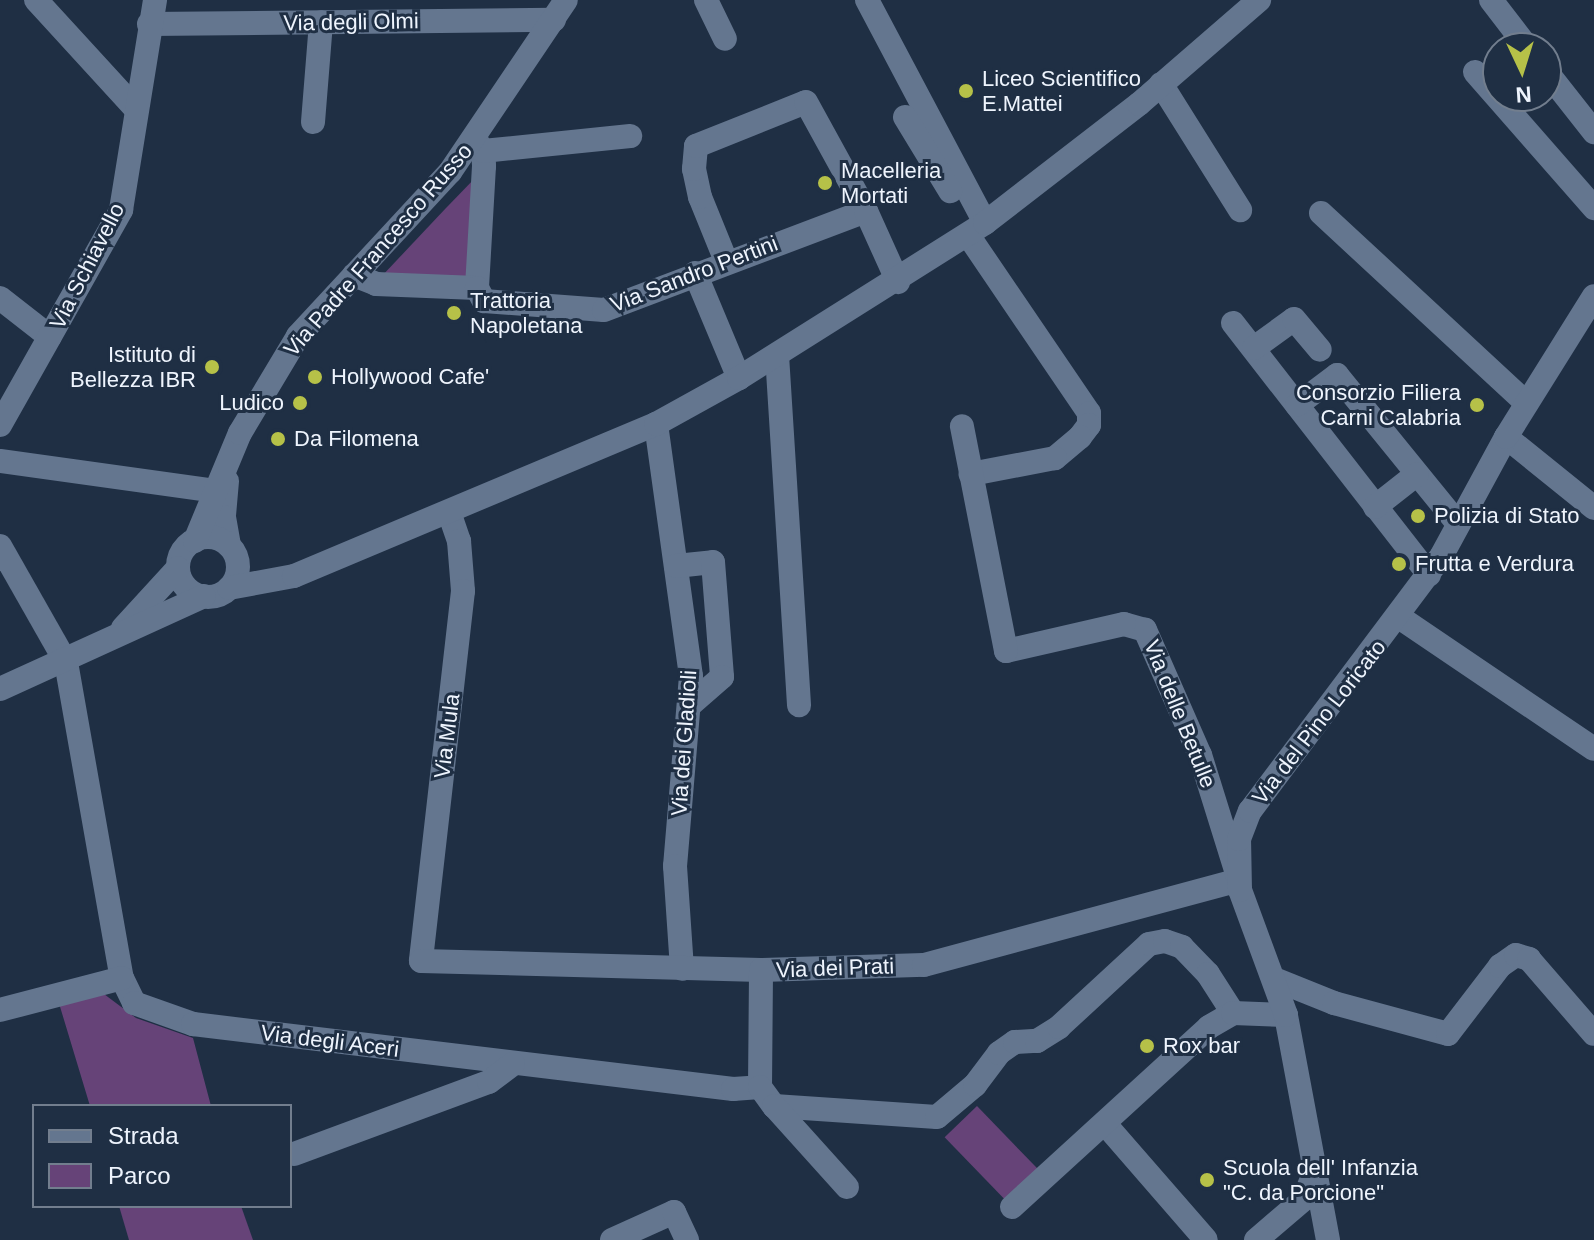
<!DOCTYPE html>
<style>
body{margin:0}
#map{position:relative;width:1594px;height:1240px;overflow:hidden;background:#1f2f44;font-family:Helvetica,sans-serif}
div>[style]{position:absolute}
.green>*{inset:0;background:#664378;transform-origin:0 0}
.minor>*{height:24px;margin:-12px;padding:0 12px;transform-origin:12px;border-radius:12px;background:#64768f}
.minor>.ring{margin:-12px;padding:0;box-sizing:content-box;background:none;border:24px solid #64768f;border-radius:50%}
.dots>*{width:22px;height:22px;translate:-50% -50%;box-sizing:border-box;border:4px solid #1f2f44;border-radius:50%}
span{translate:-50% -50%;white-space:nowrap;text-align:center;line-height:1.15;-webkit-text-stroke:6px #1f2f44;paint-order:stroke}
.street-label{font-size:22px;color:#eef4fd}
.poi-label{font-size:22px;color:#eef4fd}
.left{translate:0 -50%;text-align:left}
.right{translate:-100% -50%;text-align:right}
.legend{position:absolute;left:32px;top:1104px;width:260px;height:104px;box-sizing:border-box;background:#1f2f44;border:2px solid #727e8e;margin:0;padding:10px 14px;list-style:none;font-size:24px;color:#eef4fd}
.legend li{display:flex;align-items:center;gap:16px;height:40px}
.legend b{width:40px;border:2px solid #727e8e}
.north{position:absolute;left:1482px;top:32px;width:80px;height:80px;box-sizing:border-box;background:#1f2f44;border:2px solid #727e8e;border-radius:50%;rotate:176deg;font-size:22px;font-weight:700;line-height:32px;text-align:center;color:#eef4fd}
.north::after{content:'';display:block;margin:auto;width:28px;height:36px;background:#b6c148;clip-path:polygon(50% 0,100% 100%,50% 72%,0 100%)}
</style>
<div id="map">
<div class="green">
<div style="clip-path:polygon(477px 176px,467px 278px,381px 277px,446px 208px)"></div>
<div style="clip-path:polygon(104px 994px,136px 1018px,193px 1038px,211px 1106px,90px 1106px,58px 1000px)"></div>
<div style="left:977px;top:1106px;width:87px;height:45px;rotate:46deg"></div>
<div style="clip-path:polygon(119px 1206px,241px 1206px,253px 1240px,129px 1240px)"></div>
</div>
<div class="minor">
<div style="left:36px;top:0;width:148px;rotate:47.5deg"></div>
<div style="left:706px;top:0;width:43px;rotate:64deg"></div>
<div style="left:867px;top:0;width:252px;rotate:62.1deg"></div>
<div style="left:1491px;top:0;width:61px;rotate:52.4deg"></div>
<div style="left:149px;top:24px;width:405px;rotate:-0.6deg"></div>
<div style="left:1546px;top:71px;width:78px;rotate:51.8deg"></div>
<div style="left:1475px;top:72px;width:181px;rotate:48.8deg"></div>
<div style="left:1161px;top:84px;width:149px;rotate:57.9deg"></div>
<div style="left:905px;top:117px;width:87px;rotate:58.7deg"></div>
<div style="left:313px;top:122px;width:100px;rotate:-85.4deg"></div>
<div style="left:475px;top:139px;width:14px;rotate:56deg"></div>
<div style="left:483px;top:151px;width:15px;rotate:86deg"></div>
<div style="left:484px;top:166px;width:122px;rotate:93.3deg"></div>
<div style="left:483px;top:151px;width:148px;rotate:-5.8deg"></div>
<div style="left:1321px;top:213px;width:280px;rotate:42.8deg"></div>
<div style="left:968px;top:235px;width:215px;rotate:55.8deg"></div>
<div style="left:1089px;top:413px;width:12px;rotate:90deg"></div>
<div style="left:1089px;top:425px;width:15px;rotate:127deg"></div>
<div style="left:1080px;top:437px;width:33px;rotate:140deg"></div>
<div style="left:1055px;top:458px;width:86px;rotate:169.2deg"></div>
<div style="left:726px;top:261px;width:69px;rotate:-112.1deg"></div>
<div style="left:700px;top:197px;width:29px;rotate:-102deg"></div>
<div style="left:694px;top:169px;width:23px;rotate:-85deg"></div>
<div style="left:696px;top:146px;width:118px;rotate:-21.8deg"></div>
<div style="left:806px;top:102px;width:124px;rotate:61.2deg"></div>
<div style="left:695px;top:273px;width:114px;rotate:67.3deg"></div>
<div style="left:354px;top:275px;width:24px;rotate:22deg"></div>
<div style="left:376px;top:284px;width:101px;rotate:2.3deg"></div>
<div style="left:477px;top:288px;width:15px;rotate:62deg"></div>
<div style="left:484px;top:301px;width:120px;rotate:4.3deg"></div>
<div style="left:604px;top:310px;width:280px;rotate:-20.7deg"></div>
<div style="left:866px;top:211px;width:78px;rotate:65.7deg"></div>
<div style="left:0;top:298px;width:63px;rotate:38deg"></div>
<div style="left:1233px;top:323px;width:319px;rotate:52.1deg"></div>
<div style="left:1254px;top:348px;width:49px;rotate:-35.9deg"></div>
<div style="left:1294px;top:319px;width:40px;rotate:50deg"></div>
<div style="left:777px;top:355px;width:351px;rotate:86.4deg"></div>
<div style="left:1297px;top:405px;width:50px;rotate:-36.9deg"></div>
<div style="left:1337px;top:375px;width:192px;rotate:50.9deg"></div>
<div style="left:656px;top:424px;width:254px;rotate:82.1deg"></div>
<div style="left:691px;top:676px;width:191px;rotate:94.8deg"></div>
<div style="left:675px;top:866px;width:103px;rotate:86.1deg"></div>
<div style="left:0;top:425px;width:247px;rotate:-60.6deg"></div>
<div style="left:121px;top:210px;width:213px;rotate:-80.8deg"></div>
<div style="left:1506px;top:437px;width:113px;rotate:38.9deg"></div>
<div style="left:0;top:461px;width:219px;rotate:7.9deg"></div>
<div style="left:227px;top:481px;width:36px;rotate:95deg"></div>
<div style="left:224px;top:517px;width:29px;rotate:80deg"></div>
<div style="left:1375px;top:507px;width:53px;rotate:-38.2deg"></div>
<div style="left:449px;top:512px;width:31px;rotate:71deg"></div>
<div style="left:459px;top:541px;width:50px;rotate:85.4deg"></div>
<div style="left:463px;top:591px;width:372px;rotate:96.5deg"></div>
<div style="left:421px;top:961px;width:340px;rotate:1.5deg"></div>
<div style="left:761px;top:970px;width:163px;rotate:-1.8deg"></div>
<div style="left:924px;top:965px;width:326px;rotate:-15.1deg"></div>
<div style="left:1239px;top:880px;width:131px;rotate:-107.3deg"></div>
<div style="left:1200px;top:755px;width:137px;rotate:-113.7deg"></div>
<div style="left:1145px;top:630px;width:22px;rotate:-164deg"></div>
<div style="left:1124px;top:624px;width:121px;rotate:167.1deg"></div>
<div style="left:1006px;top:651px;width:229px;rotate:-101.1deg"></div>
<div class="ring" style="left:178px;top:537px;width:36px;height:36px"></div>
<div style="left:195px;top:541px;width:117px;rotate:-67.4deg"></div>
<div style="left:240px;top:433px;width:113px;rotate:-59.1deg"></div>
<div style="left:298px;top:336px;width:224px;rotate:-47.2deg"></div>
<div style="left:450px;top:172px;width:207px;rotate:-56deg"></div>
<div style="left:0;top:546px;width:133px;rotate:60.4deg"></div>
<div style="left:66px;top:662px;width:321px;rotate:80deg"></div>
<div style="left:122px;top:978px;width:28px;rotate:64deg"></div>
<div style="left:134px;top:1003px;width:63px;rotate:19.6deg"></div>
<div style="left:193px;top:1024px;width:544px;rotate:6.86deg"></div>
<div style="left:733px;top:1089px;width:27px;rotate:-4deg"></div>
<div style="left:760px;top:1087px;width:117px;rotate:-89.5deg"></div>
<div style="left:676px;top:566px;width:37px;rotate:-6deg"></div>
<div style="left:713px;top:562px;width:115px;rotate:85.5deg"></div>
<div style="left:722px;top:677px;width:43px;rotate:138.8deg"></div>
<div style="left:229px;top:588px;width:66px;rotate:-10.5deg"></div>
<div style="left:294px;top:576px;width:393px;rotate:-22.8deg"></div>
<div style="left:656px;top:424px;width:95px;rotate:-29deg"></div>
<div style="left:739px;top:378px;width:291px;rotate:-32.2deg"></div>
<div style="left:985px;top:223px;width:195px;rotate:-37.7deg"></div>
<div style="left:1139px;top:104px;width:159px;rotate:-40.9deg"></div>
<div style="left:1399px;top:617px;width:235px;rotate:34.1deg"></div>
<div style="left:123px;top:628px;width:81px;rotate:-47.5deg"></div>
<div style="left:0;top:689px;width:224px;rotate:-24.5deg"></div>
<div style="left:1274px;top:979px;width:65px;rotate:21.8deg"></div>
<div style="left:1334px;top:1003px;width:118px;rotate:15.2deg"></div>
<div style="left:1448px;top:1034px;width:86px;rotate:-52.6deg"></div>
<div style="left:1500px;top:966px;width:19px;rotate:-35deg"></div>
<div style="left:1516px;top:955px;width:14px;rotate:17deg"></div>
<div style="left:1529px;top:959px;width:99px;rotate:49.1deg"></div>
<div style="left:0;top:1010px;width:126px;rotate:-14.7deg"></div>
<div style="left:760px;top:1087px;width:24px;rotate:54deg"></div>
<div style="left:774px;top:1106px;width:163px;rotate:3.9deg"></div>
<div style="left:937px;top:1117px;width:50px;rotate:-40.1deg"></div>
<div style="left:975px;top:1085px;width:40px;rotate:-53deg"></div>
<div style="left:999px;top:1053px;width:19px;rotate:-35deg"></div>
<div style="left:1015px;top:1042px;width:22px;rotate:-3deg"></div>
<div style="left:1037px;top:1041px;width:26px;rotate:-32deg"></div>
<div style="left:1059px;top:1027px;width:122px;rotate:-42.7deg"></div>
<div style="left:1149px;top:944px;width:16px;rotate:-11deg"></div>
<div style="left:1165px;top:941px;width:18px;rotate:19deg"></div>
<div style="left:1182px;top:947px;width:37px;rotate:46deg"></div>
<div style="left:1208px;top:974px;width:46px;rotate:57.3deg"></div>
<div style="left:774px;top:1106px;width:109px;rotate:48deg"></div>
<div style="left:1106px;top:1125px;width:152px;rotate:49deg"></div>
<div style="left:294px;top:1154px;width:208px;rotate:-20.3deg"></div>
<div style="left:489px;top:1082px;width:30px;rotate:-37deg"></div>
<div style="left:1012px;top:1207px;width:267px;rotate:-42.4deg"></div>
<div style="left:1209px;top:1027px;width:28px;rotate:-30deg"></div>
<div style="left:1233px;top:1013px;width:53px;rotate:2.2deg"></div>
<div style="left:612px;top:1240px;width:68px;rotate:-24.3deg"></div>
<div style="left:674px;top:1212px;width:31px;rotate:65deg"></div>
<div style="left:1256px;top:1240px;width:63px;rotate:-40.5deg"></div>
<div style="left:1304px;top:1199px;width:34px;rotate:-69deg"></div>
<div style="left:1328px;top:1240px;width:229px;rotate:-100.6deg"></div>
<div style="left:1286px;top:1015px;width:133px;rotate:-110.2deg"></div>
<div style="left:1240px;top:890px;width:51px;rotate:-91.1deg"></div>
<div style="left:1239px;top:839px;width:30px;rotate:-69deg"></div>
<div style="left:1250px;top:811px;width:320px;rotate:-53.1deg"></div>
<div style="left:1442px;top:555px;width:134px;rotate:-61.5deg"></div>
<div style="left:1506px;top:437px;width:166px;rotate:-58deg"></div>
</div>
<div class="dots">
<div style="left:966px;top:91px;background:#b6c148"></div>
<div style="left:825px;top:183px;background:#b6c148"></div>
<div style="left:454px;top:313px;background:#b6c148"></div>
<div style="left:212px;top:367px;background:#b6c148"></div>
<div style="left:315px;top:377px;background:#b6c148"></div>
<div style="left:300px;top:403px;background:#b6c148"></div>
<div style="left:1477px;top:405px;background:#b6c148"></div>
<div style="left:278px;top:439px;background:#b6c148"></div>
<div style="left:1418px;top:516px;background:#b6c148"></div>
<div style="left:1399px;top:564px;background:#b6c148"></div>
<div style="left:1147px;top:1046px;background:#b6c148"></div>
<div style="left:1207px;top:1180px;background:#b6c148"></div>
</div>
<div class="street-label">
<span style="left:351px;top:22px;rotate:-1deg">Via degli Olmi</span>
<span style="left:378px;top:250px;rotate:-49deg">Via Padre Francesco Russo</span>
<span style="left:87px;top:266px;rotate:-63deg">Via Schiavello</span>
<span style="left:694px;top:274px;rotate:-21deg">Via Sandro Pertini</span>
<span style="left:1180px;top:714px;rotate:68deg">Via delle Betulle</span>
<span style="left:1319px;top:722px;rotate:-52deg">Via del Pino Loricato</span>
<span style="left:447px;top:736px;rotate:-83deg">Via Mula</span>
<span style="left:684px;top:743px;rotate:-86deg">Via dei Gladioli</span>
<span style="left:835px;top:968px;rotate:-2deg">Via dei Prati</span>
<span style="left:330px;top:1041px;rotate:7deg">Via degli Aceri</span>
</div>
<div class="poi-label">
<span class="left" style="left:982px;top:91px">Liceo Scientifico<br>E.Mattei</span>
<span class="left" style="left:841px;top:183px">Macelleria<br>Mortati</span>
<span class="left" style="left:470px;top:313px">Trattoria<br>Napoletana</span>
<span class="right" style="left:196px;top:367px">Istituto di<br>Bellezza IBR</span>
<span class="left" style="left:331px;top:377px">Hollywood Cafe'</span>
<span class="right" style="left:1461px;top:405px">Consorzio Filiera<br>Carni Calabria</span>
<span class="right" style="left:284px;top:403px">Ludico</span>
<span class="left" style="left:294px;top:439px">Da Filomena</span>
<span class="left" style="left:1434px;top:516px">Polizia di Stato</span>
<span class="left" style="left:1415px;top:564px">Frutta e Verdura</span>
<span class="left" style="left:1163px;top:1046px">Rox bar</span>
<span class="left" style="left:1223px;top:1180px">Scuola dell' Infanzia<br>"C. da Porcione"</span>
</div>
<ul class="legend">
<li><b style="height:10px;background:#64768f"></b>Strada</li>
<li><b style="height:22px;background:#664378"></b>Parco</li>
</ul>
<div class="north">N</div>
</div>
